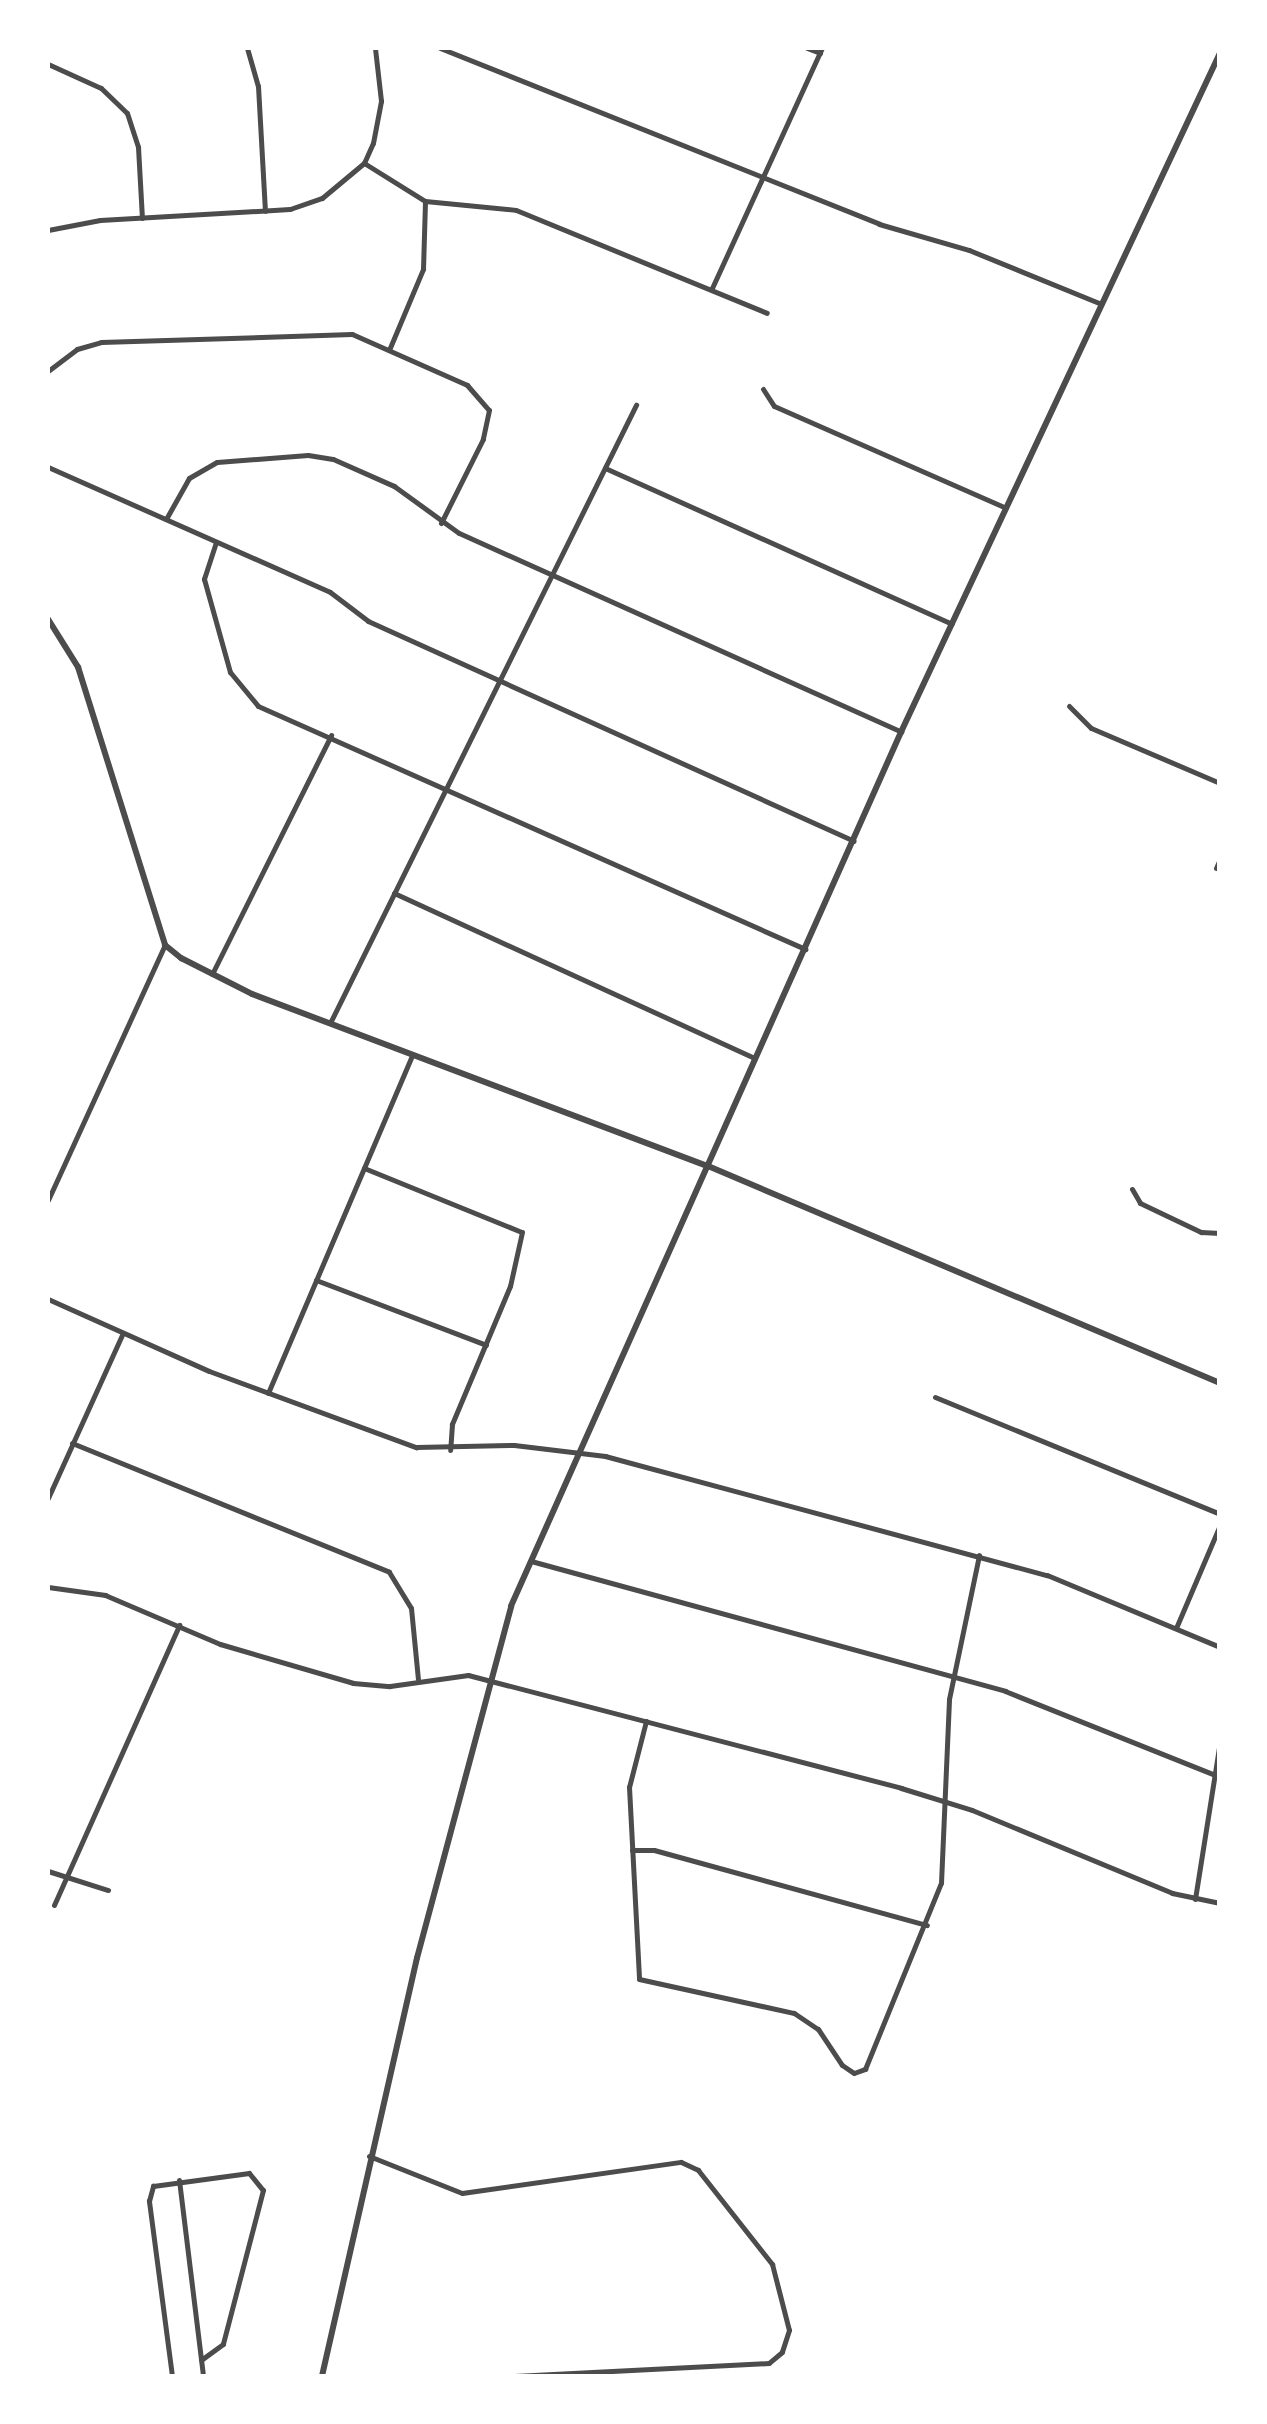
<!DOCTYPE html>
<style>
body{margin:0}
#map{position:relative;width:1267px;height:2424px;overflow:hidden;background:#fff;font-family:Rubik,sans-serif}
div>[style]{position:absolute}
.minor>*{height:5px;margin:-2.5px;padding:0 2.5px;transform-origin:2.5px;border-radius:2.5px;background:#4c4c4c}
.tertiary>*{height:6px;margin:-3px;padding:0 3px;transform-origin:3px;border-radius:3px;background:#4c4c4c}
span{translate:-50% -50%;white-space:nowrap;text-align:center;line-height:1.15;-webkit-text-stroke:10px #fff;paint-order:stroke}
.frame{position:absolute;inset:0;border:50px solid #fff;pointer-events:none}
</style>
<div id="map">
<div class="minor">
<div style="left:247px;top:48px;width:40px;rotate:74deg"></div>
<div style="left:258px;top:86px;width:125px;rotate:86.8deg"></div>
<div style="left:440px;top:48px;width:473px;rotate:21.8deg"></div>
<div style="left:879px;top:224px;width:94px;rotate:16.1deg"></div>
<div style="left:969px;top:250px;width:143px;rotate:22.2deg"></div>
<div style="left:807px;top:48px;width:14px;rotate:21deg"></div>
<div style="left:48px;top:64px;width:58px;rotate:24.4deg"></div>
<div style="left:101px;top:88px;width:36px;rotate:44deg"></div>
<div style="left:127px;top:113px;width:36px;rotate:72deg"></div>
<div style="left:138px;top:147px;width:71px;rotate:86.8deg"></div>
<div style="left:364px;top:163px;width:72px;rotate:31.9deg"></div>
<div style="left:425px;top:201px;width:91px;rotate:5.6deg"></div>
<div style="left:516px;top:210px;width:271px;rotate:22.3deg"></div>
<div style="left:48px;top:230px;width:53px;rotate:-10.9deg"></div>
<div style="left:100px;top:220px;width:190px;rotate:-3.3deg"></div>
<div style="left:290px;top:209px;width:34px;rotate:-19deg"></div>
<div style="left:322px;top:198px;width:55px;rotate:-39.8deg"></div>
<div style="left:364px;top:163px;width:22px;rotate:-66deg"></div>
<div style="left:373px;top:143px;width:43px;rotate:-79.2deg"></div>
<div style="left:381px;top:101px;width:53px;rotate:-96.5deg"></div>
<div style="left:712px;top:288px;width:264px;rotate:-65.4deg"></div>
<div style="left:389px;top:350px;width:88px;rotate:-67.2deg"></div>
<div style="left:423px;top:269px;width:68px;rotate:-88.3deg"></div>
<div style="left:48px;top:371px;width:36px;rotate:-37deg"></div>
<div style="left:77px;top:349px;width:25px;rotate:-16deg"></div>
<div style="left:101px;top:342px;width:251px;rotate:-1.8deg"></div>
<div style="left:352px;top:334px;width:126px;rotate:23.9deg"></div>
<div style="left:467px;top:385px;width:33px;rotate:49deg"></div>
<div style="left:489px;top:410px;width:30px;rotate:102deg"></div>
<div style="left:483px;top:439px;width:94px;rotate:116.6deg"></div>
<div style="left:763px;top:389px;width:20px;rotate:57deg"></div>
<div style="left:774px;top:406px;width:253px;rotate:23.7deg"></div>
<div style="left:48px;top:467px;width:308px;rotate:23.9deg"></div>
<div style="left:330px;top:592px;width:48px;rotate:37.3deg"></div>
<div style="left:368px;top:621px;width:533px;rotate:24.36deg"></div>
<div style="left:605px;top:468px;width:380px;rotate:24.2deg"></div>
<div style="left:166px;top:519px;width:47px;rotate:-60.7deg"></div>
<div style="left:189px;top:478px;width:32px;rotate:-30deg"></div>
<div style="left:217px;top:462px;width:91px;rotate:-4.4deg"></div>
<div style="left:308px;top:455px;width:25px;rotate:9deg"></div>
<div style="left:333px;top:459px;width:67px;rotate:23.9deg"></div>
<div style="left:394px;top:486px;width:80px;rotate:35.9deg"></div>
<div style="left:459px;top:533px;width:485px;rotate:24.2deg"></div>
<div style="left:216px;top:542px;width:39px;rotate:108deg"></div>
<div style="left:204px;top:579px;width:97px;rotate:74.4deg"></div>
<div style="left:230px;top:672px;width:44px;rotate:50.5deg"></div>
<div style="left:258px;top:706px;width:599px;rotate:23.95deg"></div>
<div style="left:1069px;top:706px;width:31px;rotate:45deg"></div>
<div style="left:1091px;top:728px;width:140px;rotate:23.1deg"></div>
<div style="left:1216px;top:868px;width:10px;rotate:-66deg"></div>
<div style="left:394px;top:893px;width:397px;rotate:24.6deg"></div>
<div style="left:212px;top:974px;width:267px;rotate:-63.5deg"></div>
<div style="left:330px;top:1023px;width:690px;rotate:-63.66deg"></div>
<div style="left:364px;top:1168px;width:170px;rotate:22.1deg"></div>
<div style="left:522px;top:1232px;width:55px;rotate:102.5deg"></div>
<div style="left:510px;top:1286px;width:150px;rotate:112.8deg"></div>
<div style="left:452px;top:1424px;width:26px;rotate:94deg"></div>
<div style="left:1132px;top:1189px;width:16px;rotate:60deg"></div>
<div style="left:1140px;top:1203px;width:68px;rotate:25.4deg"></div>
<div style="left:1201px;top:1232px;width:19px;rotate:3deg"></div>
<div style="left:48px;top:1200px;width:281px;rotate:-65.4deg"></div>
<div style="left:316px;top:1280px;width:182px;rotate:20.9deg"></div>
<div style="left:48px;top:1299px;width:176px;rotate:24.1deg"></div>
<div style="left:209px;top:1371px;width:221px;rotate:20.2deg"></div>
<div style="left:416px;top:1447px;width:98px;rotate:-1.2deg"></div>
<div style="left:514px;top:1445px;width:92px;rotate:6.9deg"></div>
<div style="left:605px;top:1456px;width:458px;rotate:15.1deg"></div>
<div style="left:1047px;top:1575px;width:187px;rotate:22.6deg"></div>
<div style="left:268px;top:1393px;width:367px;rotate:-66.9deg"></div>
<div style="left:935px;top:1397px;width:308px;rotate:22.3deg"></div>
<div style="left:72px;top:1443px;width:342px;rotate:22.1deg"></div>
<div style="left:389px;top:1572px;width:42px;rotate:58.6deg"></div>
<div style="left:411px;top:1608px;width:71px;rotate:84.4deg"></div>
<div style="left:48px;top:1498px;width:179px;rotate:-65.6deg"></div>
<div style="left:531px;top:1561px;width:492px;rotate:15.3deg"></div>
<div style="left:1005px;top:1691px;width:226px;rotate:21.8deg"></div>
<div style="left:48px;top:1587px;width:58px;rotate:8deg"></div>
<div style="left:105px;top:1595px;width:125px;rotate:23.1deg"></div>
<div style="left:220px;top:1644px;width:139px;rotate:16.3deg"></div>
<div style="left:353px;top:1683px;width:37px;rotate:5deg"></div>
<div style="left:390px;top:1686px;width:79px;rotate:-8deg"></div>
<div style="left:468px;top:1675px;width:448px;rotate:14.6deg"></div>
<div style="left:901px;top:1788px;width:74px;rotate:17.2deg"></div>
<div style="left:972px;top:1810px;width:217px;rotate:22.5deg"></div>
<div style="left:1172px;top:1893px;width:49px;rotate:11.8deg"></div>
<div style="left:1176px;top:1628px;width:112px;rotate:-66.9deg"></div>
<div style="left:646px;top:1721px;width:68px;rotate:104.4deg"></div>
<div style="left:629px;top:1787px;width:192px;rotate:87deg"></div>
<div style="left:639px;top:1979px;width:159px;rotate:12.4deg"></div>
<div style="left:794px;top:2013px;width:29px;rotate:34deg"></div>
<div style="left:818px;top:2029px;width:43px;rotate:56.3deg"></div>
<div style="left:842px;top:2065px;width:14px;rotate:34deg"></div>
<div style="left:854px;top:2073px;width:12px;rotate:-20deg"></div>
<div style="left:865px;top:2069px;width:201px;rotate:-67.8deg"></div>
<div style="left:941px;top:1883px;width:184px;rotate:-87.5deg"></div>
<div style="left:949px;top:1699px;width:147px;rotate:-78.2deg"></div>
<div style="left:632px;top:1850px;width:22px"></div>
<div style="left:654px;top:1850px;width:283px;rotate:15.4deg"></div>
<div style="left:48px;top:1871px;width:63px;rotate:17.6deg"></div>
<div style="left:1195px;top:1899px;width:160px;rotate:-81deg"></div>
<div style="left:54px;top:1905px;width:307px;rotate:-65.9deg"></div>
<div style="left:369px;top:2156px;width:100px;rotate:21.7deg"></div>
<div style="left:462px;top:2193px;width:221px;rotate:-8.1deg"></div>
<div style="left:681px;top:2162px;width:19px;rotate:25deg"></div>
<div style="left:698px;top:2170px;width:120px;rotate:51.8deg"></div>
<div style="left:772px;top:2264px;width:68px;rotate:75.6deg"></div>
<div style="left:789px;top:2330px;width:23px;rotate:108deg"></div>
<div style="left:782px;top:2352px;width:17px;rotate:140deg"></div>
<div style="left:769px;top:2363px;width:260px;rotate:177.1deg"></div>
<div style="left:179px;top:2180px;width:197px;rotate:83deg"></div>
<div style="left:172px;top:2376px;width:177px;rotate:-97.5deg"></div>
<div style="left:149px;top:2201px;width:16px;rotate:-75deg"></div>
<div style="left:153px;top:2186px;width:97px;rotate:-7.7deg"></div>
<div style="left:249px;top:2173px;width:22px;rotate:51deg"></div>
<div style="left:263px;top:2190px;width:159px;rotate:104.6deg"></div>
<div style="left:223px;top:2344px;width:27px;rotate:144deg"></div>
</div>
<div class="tertiary">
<div style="left:48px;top:619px;width:57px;rotate:58deg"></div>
<div style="left:78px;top:667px;width:291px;rotate:72.6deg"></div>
<div style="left:165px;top:945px;width:21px;rotate:39deg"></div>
<div style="left:181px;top:958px;width:80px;rotate:26.9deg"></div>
<div style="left:252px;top:994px;width:487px;rotate:20.7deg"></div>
<div style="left:708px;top:1166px;width:556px;rotate:22.97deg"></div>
<div style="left:322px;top:2376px;width:429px;rotate:-77.2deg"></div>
<div style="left:417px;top:1958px;width:364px;rotate:-75deg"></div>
<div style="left:511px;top:1606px;width:957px;rotate:-65.95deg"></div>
<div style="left:901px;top:732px;width:750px;rotate:-64.84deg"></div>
</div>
<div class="frame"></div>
</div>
